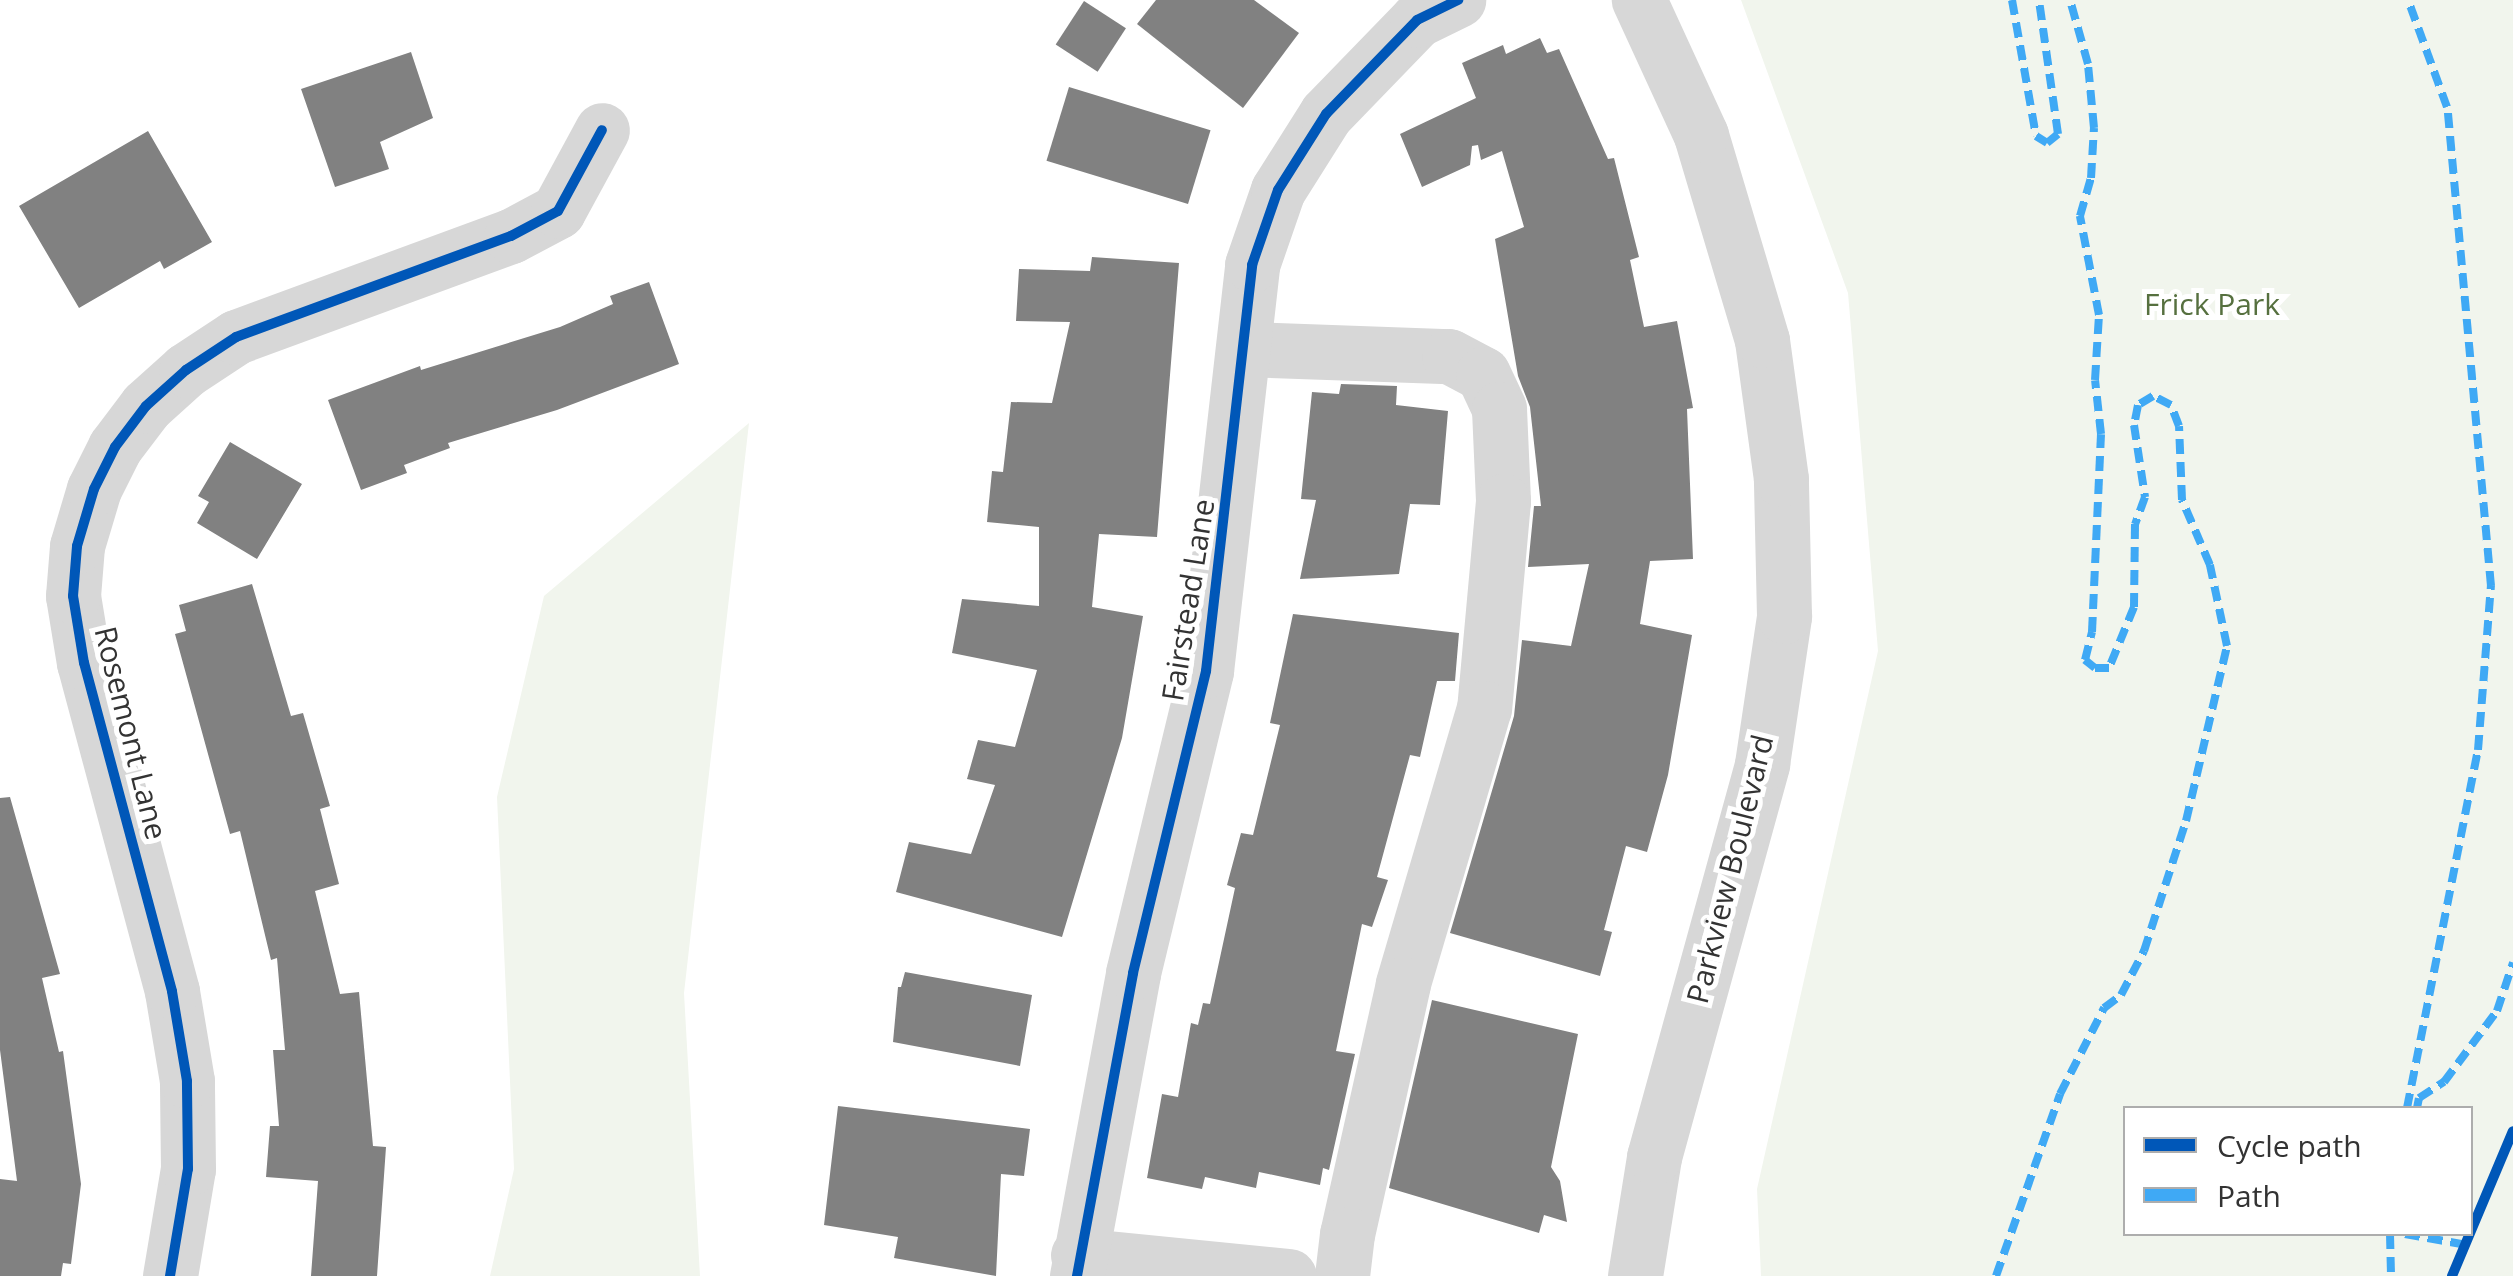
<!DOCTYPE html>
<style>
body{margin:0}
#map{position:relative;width:2513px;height:1276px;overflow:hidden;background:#fff;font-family:"Open Sans",sans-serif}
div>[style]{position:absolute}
.green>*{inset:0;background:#f1f5ed}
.building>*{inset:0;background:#818181;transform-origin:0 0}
.minor>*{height:55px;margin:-27.5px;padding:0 27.5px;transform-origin:27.5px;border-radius:27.5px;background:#d7d7d7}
.quiet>*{height:8px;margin-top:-4px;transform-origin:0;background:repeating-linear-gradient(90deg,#3fa9f5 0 15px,transparent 0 23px)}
.cycleway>*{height:10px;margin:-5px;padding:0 5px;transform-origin:5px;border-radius:5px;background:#0057b8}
span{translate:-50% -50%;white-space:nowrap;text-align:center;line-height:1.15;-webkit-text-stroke:10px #fff;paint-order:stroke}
.park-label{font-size:30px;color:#56703f}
.street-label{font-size:30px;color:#333}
.legend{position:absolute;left:2123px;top:1106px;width:350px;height:130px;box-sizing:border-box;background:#fff;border:2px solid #adadad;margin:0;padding:12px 18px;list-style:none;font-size:30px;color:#333}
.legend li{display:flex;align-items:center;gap:20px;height:50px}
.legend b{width:50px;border:2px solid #adadad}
</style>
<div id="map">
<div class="green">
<div style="clip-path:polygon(evenodd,1741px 0,2513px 0,2513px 1276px,1761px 1276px,1757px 1189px,1878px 651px,1848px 293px,1741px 0,2126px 1108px,2470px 1108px,2470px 1234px,2126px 1234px,2126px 1108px)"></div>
<div style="clip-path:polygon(749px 423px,684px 993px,700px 1276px,490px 1276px,514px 1169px,497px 797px,544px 596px)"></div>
</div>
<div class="building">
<div style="clip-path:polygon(1156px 0,1254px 0,1299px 33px,1243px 108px,1137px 24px)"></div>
<div style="left:1084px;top:1px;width:50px;height:52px;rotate:33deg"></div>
<div style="clip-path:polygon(1540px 38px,1547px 53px,1559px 49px,1608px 159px,1614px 158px,1639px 257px,1630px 260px,1644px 327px,1677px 321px,1693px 408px,1687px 409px,1693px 559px,1650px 561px,1640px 624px,1692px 635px,1668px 775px,1647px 852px,1626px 846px,1604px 930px,1612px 932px,1600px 976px,1450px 933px,1514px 716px,1522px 640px,1571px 646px,1589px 564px,1528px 567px,1534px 506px,1541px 506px,1530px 407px,1518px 376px,1495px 239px,1524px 227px,1502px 151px,1481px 160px,1478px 145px,1472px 146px,1470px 165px,1422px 187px,1400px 134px,1476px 98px,1462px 63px,1503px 45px,1506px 54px)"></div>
<div style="clip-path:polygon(411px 52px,433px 118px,380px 142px,389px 169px,335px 187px,301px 89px)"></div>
<div style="left:1069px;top:87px;width:148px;height:77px;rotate:17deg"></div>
<div style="clip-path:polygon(148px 131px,212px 242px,164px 269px,160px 261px,79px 308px,19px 206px)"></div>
<div style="clip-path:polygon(1092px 257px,1179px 263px,1157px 537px,1099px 534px,1092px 607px,1143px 616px,1122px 738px,1062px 937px,896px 892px,909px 842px,971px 854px,995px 785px,967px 779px,978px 740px,1015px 747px,1037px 670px,952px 653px,962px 599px,1039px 606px,1039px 527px,987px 522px,992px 471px,1003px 472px,1011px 402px,1052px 403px,1070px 322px,1016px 321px,1019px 269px,1090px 271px)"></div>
<div style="clip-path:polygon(649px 282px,679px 364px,557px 410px,448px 443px,450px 448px,404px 465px,407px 473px,361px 490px,328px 400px,420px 366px,421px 370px,560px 327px,613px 304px,610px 296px)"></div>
<div style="clip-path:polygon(1341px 384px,1397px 386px,1396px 405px,1448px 411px,1440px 505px,1410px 504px,1399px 574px,1300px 579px,1316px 500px,1301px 499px,1312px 392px,1339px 394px)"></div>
<div style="clip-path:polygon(230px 442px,302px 484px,257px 559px,197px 523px,209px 502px,198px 496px)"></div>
<div style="clip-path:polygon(252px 584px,291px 716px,303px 713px,330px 806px,320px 809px,339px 884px,315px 891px,340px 994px,359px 992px,373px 1146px,386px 1147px,377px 1276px,311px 1276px,318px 1181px,266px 1177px,270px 1126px,279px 1126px,273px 1050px,285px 1050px,277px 958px,271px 960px,240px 831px,230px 834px,175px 634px,186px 631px,179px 605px)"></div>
<div style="clip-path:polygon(1293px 614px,1459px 633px,1455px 681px,1437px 681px,1420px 757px,1410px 755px,1377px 877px,1388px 880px,1372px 927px,1362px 924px,1336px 1051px,1355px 1054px,1329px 1170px,1323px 1168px,1320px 1185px,1259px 1172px,1256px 1188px,1205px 1177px,1202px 1189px,1147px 1178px,1162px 1094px,1178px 1097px,1191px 1023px,1198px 1025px,1203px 1003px,1210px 1004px,1235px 888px,1227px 885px,1241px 833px,1253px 835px,1280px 725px,1270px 723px)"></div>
<div style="clip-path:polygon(10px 797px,60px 974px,42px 978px,59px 1052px,63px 1051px,81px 1184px,71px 1264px,63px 1263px,61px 1276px,0 1276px,0 1179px,17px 1181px,0 1050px,0 798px)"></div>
<div style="clip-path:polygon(905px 972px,1032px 995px,1020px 1066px,893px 1042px,898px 987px,901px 987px)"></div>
<div style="clip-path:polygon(1432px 1000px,1578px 1034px,1551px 1167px,1560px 1181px,1567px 1222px,1544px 1215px,1539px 1233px,1389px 1188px)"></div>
<div style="clip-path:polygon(838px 1106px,1030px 1129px,1024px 1176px,1001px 1174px,996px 1276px,894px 1258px,898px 1237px,824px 1225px)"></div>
</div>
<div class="minor">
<div style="left:1244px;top:349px;width:205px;rotate:2deg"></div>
<div style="left:1449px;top:356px;width:38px;rotate:28deg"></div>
<div style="left:1483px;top:374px;width:38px;rotate:65deg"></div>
<div style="left:1499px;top:409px;width:92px;rotate:87.5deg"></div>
<div style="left:1503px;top:501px;width:208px;rotate:95.2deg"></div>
<div style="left:1484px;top:708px;width:288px;rotate:106.4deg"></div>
<div style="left:1403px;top:984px;width:256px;rotate:102.6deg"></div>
<div style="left:1347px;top:1234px;width:42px;rotate:96.8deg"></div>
<div style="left:1078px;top:1255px;width:212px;rotate:5.7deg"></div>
<div style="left:170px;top:1276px;width:109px;rotate:-80.5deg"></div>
<div style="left:188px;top:1169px;width:88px;rotate:-90.7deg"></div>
<div style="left:187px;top:1081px;width:91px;rotate:-99.5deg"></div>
<div style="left:172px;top:991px;width:340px;rotate:-105deg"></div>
<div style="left:84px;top:663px;width:68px;rotate:-99.3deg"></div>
<div style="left:73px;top:596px;width:50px;rotate:-85.4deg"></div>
<div style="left:77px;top:546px;width:59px;rotate:-73.4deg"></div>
<div style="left:94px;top:489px;width:47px;rotate:-63.4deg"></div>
<div style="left:115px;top:447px;width:51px;rotate:-52.9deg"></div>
<div style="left:146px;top:406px;width:54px;rotate:-42deg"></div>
<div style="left:186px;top:370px;width:60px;rotate:-33.4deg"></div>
<div style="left:236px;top:337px;width:293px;rotate:-20.2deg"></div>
<div style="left:511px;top:236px;width:53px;rotate:-28deg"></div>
<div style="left:558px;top:211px;width:92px;rotate:-61.5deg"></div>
<div style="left:1077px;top:1276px;width:308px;rotate:-79.5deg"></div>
<div style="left:1133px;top:973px;width:311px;rotate:-76.4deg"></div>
<div style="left:1206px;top:671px;width:409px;rotate:-83.5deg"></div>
<div style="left:1252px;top:265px;width:79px;rotate:-70.9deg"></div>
<div style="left:1278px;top:190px;width:90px;rotate:-57.7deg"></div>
<div style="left:1326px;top:114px;width:131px;rotate:-45.9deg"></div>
<div style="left:1417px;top:20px;width:46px;rotate:-26deg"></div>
<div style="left:1635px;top:1276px;width:121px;rotate:-80.9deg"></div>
<div style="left:1654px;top:1157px;width:408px;rotate:-74.6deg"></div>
<div style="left:1762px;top:764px;width:150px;rotate:-81.5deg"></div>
<div style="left:1784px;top:616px;width:137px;rotate:-91.3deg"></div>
<div style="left:1781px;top:479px;width:140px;rotate:-97.8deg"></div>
<div style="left:1762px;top:340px;width:214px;rotate:-106.6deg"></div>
<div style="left:1701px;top:135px;width:149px;rotate:-114.7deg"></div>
</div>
<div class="quiet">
<div style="left:2012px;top:0;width:138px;rotate:80deg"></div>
<div style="left:2036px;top:136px;width:13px;rotate:32deg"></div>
<div style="left:2047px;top:143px;width:14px;rotate:-39deg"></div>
<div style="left:2058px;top:134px;width:135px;rotate:-98.1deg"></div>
<div style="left:2407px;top:1108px;width:365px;rotate:-78.8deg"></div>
<div style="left:2478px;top:750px;width:165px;rotate:-85.5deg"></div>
<div style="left:2491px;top:586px;width:481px;rotate:-95.2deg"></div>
<div style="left:2447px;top:107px;width:114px;rotate:-110deg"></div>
<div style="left:2417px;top:1108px;width:10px;rotate:-79deg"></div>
<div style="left:2419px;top:1098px;width:30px;rotate:-33deg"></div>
<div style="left:2444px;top:1082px;width:89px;rotate:-53.3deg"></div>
<div style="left:2497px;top:1011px;width:51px;rotate:-71.6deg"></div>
<div style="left:2390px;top:1234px;width:42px;rotate:88.6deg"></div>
<div style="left:2405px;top:1234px;width:63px;rotate:10.1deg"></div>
<div style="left:1996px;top:1276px;width:193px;rotate:-70.6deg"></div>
<div style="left:2060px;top:1094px;width:97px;rotate:-62.9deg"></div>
<div style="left:2104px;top:1008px;width:21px;rotate:-37deg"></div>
<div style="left:2121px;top:995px;width:50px;rotate:-62.4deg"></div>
<div style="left:2144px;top:951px;width:137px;rotate:-72.1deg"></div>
<div style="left:2186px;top:821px;width:180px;rotate:-76.8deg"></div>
<div style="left:2227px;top:646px;width:83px;rotate:-101.9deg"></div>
<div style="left:2210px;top:565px;width:71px;rotate:-113.3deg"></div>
<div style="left:2182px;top:500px;width:74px;rotate:-92.3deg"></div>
<div style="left:2179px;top:426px;width:22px;rotate:-111deg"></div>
<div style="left:2171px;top:405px;width:20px;rotate:-153deg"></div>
<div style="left:2153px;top:396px;width:17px;rotate:149deg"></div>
<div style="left:2138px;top:405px;width:20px;rotate:101deg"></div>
<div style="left:2134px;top:425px;width:73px;rotate:81.3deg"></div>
<div style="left:2145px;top:497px;width:29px;rotate:110deg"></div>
<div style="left:2135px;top:524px;width:83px;rotate:90.7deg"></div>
<div style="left:2134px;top:607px;width:66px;rotate:112.3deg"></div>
<div style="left:2109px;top:668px;width:14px;rotate:180deg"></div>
<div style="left:2095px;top:668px;width:13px;rotate:-141deg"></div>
<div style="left:2085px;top:660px;width:29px;rotate:-76deg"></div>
<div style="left:2092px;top:632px;width:198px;rotate:-87.4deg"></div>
<div style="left:2101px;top:434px;width:54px;rotate:-96.3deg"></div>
<div style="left:2095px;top:380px;width:65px;rotate:-86.5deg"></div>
<div style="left:2099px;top:315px;width:101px;rotate:-100.9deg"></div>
<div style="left:2080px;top:216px;width:40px;rotate:-74deg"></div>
<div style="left:2091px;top:178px;width:50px;rotate:-86.6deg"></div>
<div style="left:2094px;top:128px;width:64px;rotate:-95.4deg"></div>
<div style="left:2088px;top:64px;width:66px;rotate:-105.7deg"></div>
</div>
<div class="cycleway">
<div style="left:170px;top:1276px;width:109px;rotate:-80.5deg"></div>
<div style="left:188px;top:1169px;width:88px;rotate:-90.7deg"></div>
<div style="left:187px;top:1081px;width:91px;rotate:-99.5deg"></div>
<div style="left:172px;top:991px;width:340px;rotate:-105deg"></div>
<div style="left:84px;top:663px;width:68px;rotate:-99.3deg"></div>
<div style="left:73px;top:596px;width:50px;rotate:-85.4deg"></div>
<div style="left:77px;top:546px;width:59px;rotate:-73.4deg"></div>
<div style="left:94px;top:489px;width:47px;rotate:-63.4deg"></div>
<div style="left:115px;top:447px;width:51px;rotate:-52.9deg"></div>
<div style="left:146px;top:406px;width:54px;rotate:-42deg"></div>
<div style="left:186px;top:370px;width:60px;rotate:-33.4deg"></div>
<div style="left:236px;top:337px;width:293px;rotate:-20.2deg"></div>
<div style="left:511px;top:236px;width:53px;rotate:-28deg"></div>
<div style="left:558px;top:211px;width:92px;rotate:-61.5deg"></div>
<div style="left:1077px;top:1276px;width:308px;rotate:-79.5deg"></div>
<div style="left:1133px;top:973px;width:311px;rotate:-76.4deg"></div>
<div style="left:1206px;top:671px;width:409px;rotate:-83.5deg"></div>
<div style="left:1252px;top:265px;width:79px;rotate:-70.9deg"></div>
<div style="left:1278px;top:190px;width:90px;rotate:-57.7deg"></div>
<div style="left:1326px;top:114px;width:131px;rotate:-45.9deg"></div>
<div style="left:1417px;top:20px;width:46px;rotate:-26deg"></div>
<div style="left:2452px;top:1276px;width:157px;rotate:-67.2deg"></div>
</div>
<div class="park-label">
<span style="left:2212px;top:304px">Frick Park</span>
</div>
<div class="street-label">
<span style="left:1188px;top:600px;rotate:-81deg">Fairstead Lane</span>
<span style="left:131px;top:733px;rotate:76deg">Rosemont Lane</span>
<span style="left:1730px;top:869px;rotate:-76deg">Parkview Boulevard</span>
</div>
<ul class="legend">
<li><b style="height:12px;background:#0057b8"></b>Cycle path</li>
<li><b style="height:12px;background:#3fa9f5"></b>Path</li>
</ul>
</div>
